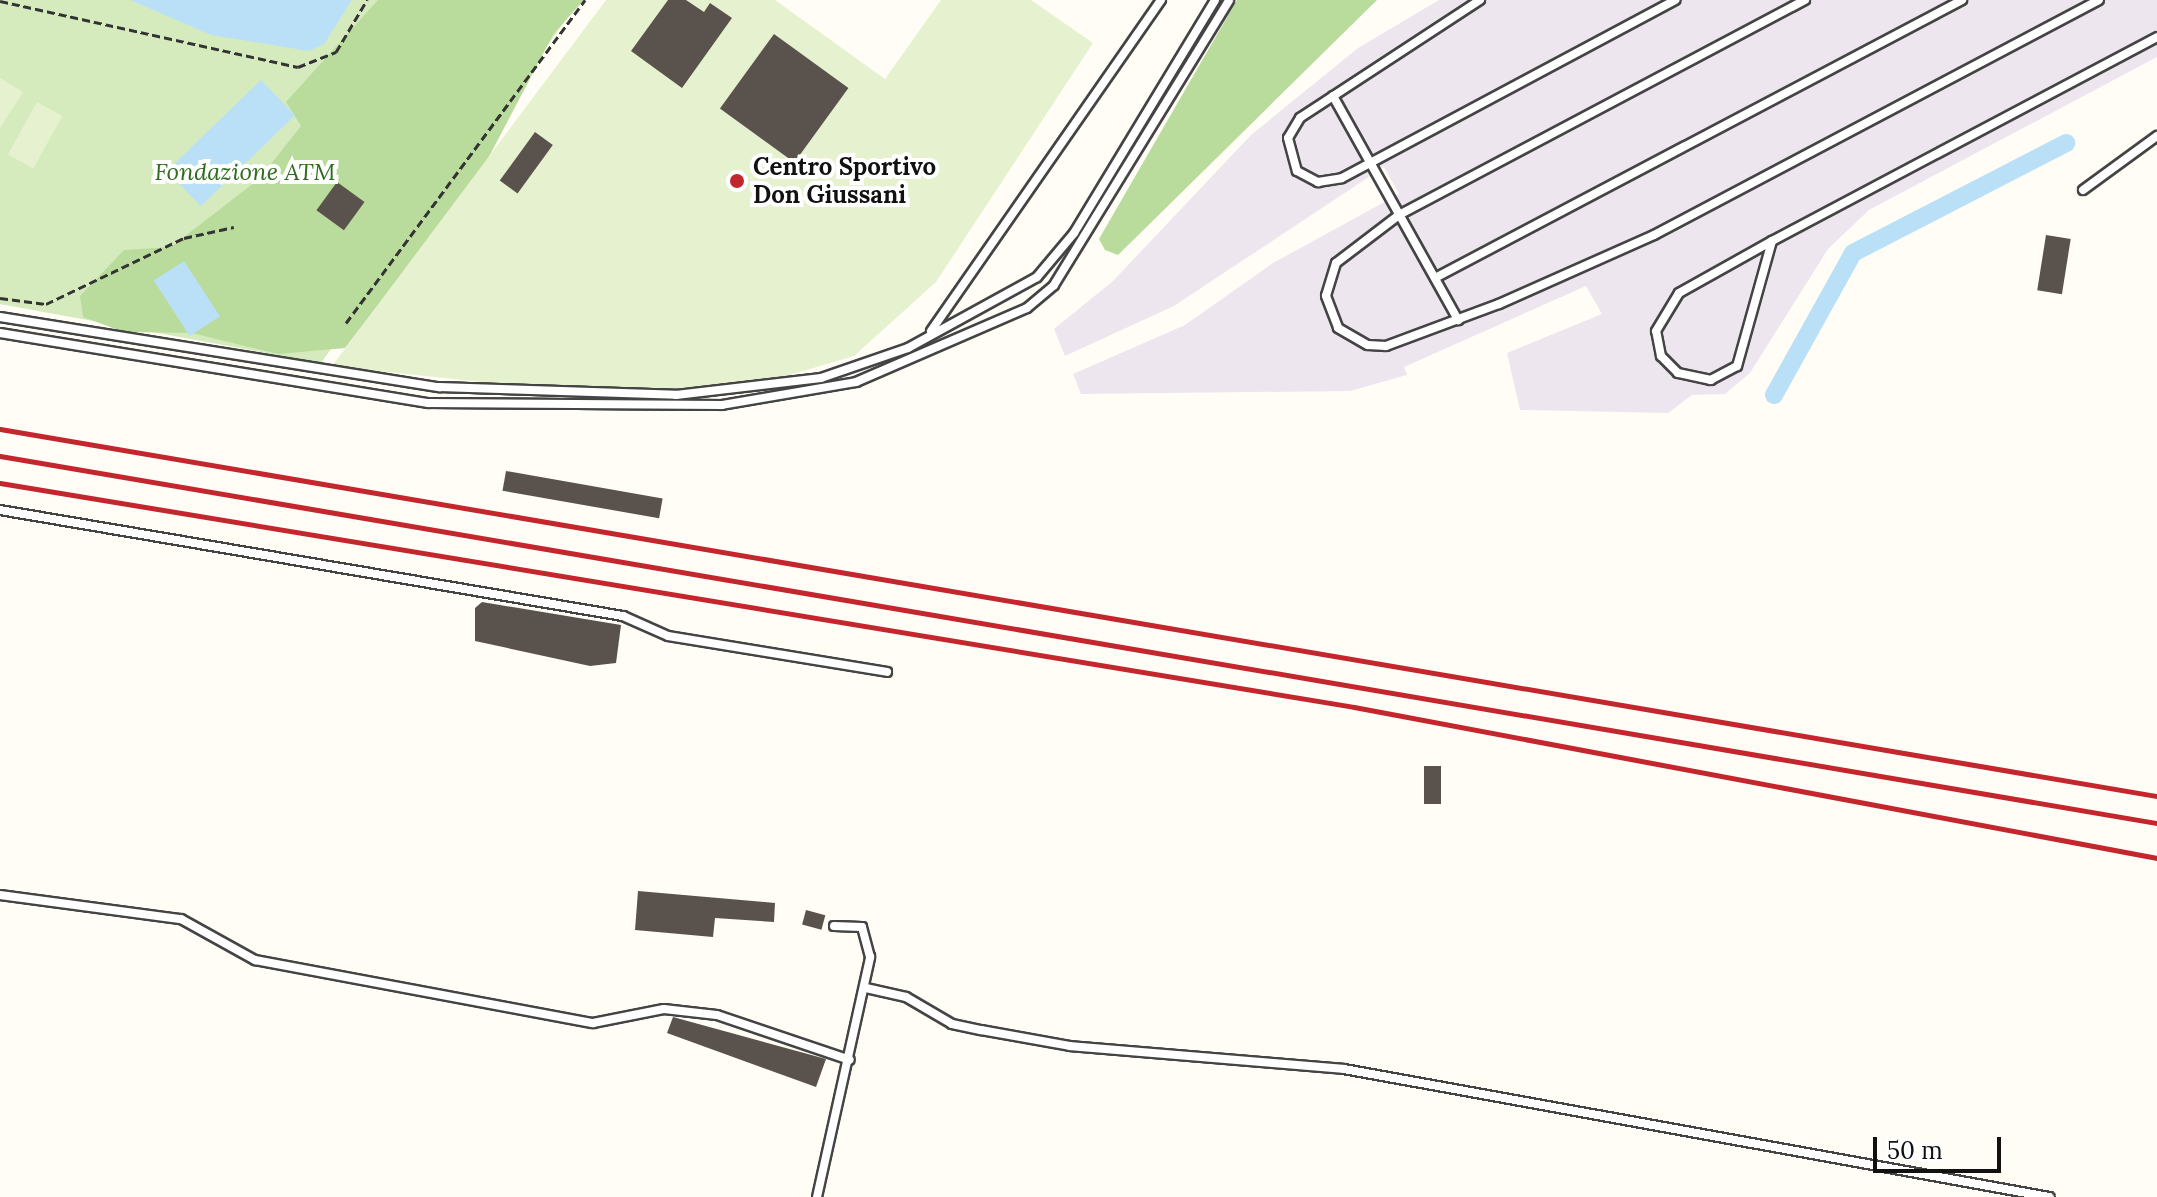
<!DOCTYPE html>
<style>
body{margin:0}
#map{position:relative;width:2157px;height:1197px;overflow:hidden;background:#fffdf5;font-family:Lora,serif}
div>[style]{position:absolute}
.industrial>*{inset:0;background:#eee6ef}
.green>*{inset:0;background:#d5ebbd}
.forest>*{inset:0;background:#b9dc9c}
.pitch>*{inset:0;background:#e6f2cf;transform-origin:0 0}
.water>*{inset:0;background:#b9e0f7;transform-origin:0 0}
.canal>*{height:18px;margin:-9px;padding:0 9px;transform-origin:9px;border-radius:9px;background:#b9e0f7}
.building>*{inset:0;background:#5a524d;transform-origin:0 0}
.path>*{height:3px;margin-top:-1.5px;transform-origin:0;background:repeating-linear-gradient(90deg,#333 0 8px,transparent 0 12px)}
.roads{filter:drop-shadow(2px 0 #444) drop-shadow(-2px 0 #444) drop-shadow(0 2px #444) drop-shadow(0 -2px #444)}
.lane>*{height:8px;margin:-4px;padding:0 4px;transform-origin:4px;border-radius:4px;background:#fff}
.rail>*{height:5px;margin:-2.5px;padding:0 2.5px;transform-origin:2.5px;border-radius:2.5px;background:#c4262e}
.dots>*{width:22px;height:22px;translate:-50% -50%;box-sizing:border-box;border:4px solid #fff;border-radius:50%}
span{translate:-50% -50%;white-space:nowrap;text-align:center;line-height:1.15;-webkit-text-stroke:8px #fff;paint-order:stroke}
.poi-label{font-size:24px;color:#111;font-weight:700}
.left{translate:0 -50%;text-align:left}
.park-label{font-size:24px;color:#2f6b1f;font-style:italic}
.scale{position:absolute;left:1873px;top:1137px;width:128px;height:36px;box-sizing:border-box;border:4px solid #111;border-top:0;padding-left:10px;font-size:24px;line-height:28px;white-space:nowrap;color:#111;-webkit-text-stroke:6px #fff;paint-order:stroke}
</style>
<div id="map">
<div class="industrial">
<div style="clip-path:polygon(1439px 0,2157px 0,2157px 57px,1869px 210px,1828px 249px,1750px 373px,1725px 394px,1692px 395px,1668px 413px,1520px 410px,1507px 353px,1602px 314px,1586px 286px,1404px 367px,1407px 375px,1350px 391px,1081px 394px,1073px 374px,1185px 325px,1273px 263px,1399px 194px,1384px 167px,1174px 306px,1065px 356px,1054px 329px,1113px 281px,1251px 135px,1358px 48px)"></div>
</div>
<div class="green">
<div style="clip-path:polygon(0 0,580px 0,321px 363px,0 304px)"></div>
</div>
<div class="forest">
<div style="clip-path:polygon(378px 0,584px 0,554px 33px,482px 170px,345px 348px,278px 354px,192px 333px,124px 332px,83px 317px,80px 296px,124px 250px,171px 247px,259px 179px,301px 126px,286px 102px)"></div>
<div style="clip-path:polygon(1237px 0,1377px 0,1118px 255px,1105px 250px,1099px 239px)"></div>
</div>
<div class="pitch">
<div style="clip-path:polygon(606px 0,775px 0,885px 79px,941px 0,1031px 0,1093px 43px,936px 282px,854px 356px,776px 379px,660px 390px,511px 385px,332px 366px)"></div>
<div style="clip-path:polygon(0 78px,23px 92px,0 128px)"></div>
<div style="left:37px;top:102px;width:29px;height:60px;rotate:29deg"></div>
</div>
<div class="water">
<div style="clip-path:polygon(130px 0,352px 0,324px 44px,309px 51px,211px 35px)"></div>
<div style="left:261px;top:80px;width:49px;height:131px;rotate:46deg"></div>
<div style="left:184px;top:261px;width:66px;height:36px;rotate:57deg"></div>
</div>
<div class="canal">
<div style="left:1774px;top:395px;width:162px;rotate:-60.9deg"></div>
<div style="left:1853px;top:253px;width:240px;rotate:-27.3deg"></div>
</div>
<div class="building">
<div style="clip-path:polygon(668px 0,686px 0,704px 12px,710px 3px,732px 18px,682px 88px,631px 51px)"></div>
<div style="left:774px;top:34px;width:92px;height:92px;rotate:36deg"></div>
<div style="left:535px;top:132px;width:22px;height:60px;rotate:36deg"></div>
<div style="left:337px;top:182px;width:34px;height:35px;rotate:36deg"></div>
<div style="left:2046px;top:235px;width:25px;height:56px;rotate:9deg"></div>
<div style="left:506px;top:471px;width:159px;height:20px;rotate:10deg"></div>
<div style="clip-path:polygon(482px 602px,621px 625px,616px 663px,590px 666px,475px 641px,475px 608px)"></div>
<div style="left:1424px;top:766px;width:17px;height:38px"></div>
<div style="clip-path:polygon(638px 891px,775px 903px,774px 922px,715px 918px,713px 937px,635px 930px)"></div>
<div style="left:806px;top:910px;width:20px;height:15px;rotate:15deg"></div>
<div style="clip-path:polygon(673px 1017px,826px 1059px,816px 1087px,667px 1033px)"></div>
</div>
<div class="path">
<div style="left:0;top:1px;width:305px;rotate:12.5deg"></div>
<div style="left:298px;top:67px;width:41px;rotate:-21.5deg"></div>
<div style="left:336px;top:52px;width:61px;rotate:-59.2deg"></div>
<div style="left:0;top:298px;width:46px;rotate:7.4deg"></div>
<div style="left:46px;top:304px;width:153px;rotate:-25.6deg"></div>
<div style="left:184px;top:238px;width:51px;rotate:-12.4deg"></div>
<div style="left:346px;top:323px;width:402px;rotate:-53.5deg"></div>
</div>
<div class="roads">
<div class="lane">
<div style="left:1480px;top:0;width:215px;rotate:146.8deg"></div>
<div style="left:1300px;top:118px;width:23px;rotate:121deg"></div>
<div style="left:1288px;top:138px;width:34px;rotate:75deg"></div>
<div style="left:1297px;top:171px;width:24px;rotate:28deg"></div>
<div style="left:1318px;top:182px;width:24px;rotate:-9deg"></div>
<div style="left:1342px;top:178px;width:378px;rotate:-28.1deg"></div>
<div style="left:1805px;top:0;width:459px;rotate:152.1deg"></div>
<div style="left:1399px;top:215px;width:79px;rotate:142.7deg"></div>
<div style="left:1336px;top:263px;width:34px;rotate:107deg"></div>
<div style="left:1326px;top:296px;width:34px;rotate:69deg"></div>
<div style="left:1338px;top:328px;width:34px;rotate:30deg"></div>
<div style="left:1368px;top:345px;width:18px;rotate:3deg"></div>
<div style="left:1386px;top:346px;width:121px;rotate:-20.4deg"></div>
<div style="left:1499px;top:304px;width:170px;rotate:-24deg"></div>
<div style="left:1654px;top:235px;width:503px;rotate:-27.84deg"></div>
<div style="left:1333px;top:96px;width:257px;rotate:60.8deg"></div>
<div style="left:2083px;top:190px;width:92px;rotate:-36.1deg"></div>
<div style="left:1772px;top:241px;width:130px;rotate:105.6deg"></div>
<div style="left:1737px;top:366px;width:30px;rotate:152deg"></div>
<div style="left:1711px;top:380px;width:34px;rotate:-168deg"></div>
<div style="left:1678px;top:373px;width:24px;rotate:-135deg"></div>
<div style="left:1661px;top:356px;width:25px;rotate:-101deg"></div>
<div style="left:1656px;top:331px;width:44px;rotate:-58.8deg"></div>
<div style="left:1679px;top:293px;width:107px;rotate:-29.2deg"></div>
<div style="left:1772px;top:241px;width:436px;rotate:-27.9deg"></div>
<div style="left:1435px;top:278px;width:596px;rotate:-27.81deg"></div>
<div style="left:0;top:317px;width:445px;rotate:9.1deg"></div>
<div style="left:439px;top:387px;width:237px;rotate:1.9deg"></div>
<div style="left:676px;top:395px;width:146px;rotate:-6.7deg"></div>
<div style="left:821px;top:378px;width:92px;rotate:-19deg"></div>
<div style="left:908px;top:348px;width:147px;rotate:-28.8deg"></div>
<div style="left:1037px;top:277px;width:57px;rotate:-49.9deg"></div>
<div style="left:1074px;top:233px;width:272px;rotate:-58.8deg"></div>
<div style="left:931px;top:331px;width:403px;rotate:-55.2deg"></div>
<div style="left:0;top:333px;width:434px;rotate:9.3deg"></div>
<div style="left:428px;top:403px;width:294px;rotate:0.4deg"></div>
<div style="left:722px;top:405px;width:136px;rotate:-9.7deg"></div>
<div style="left:856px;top:382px;width:186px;rotate:-23.4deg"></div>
<div style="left:1027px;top:308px;width:35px;rotate:-40deg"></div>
<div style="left:1054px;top:285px;width:334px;rotate:-58.4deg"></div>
<div style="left:0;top:510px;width:632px;rotate:9.66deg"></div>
<div style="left:623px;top:616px;width:49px;rotate:24deg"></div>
<div style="left:668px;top:636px;width:222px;rotate:9.3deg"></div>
<div style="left:0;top:895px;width:183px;rotate:7.6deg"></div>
<div style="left:181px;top:919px;width:85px;rotate:29deg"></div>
<div style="left:255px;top:960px;width:344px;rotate:10.6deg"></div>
<div style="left:593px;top:1023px;width:72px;rotate:-11.2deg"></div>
<div style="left:664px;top:1009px;width:53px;rotate:6.5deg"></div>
<div style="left:717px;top:1015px;width:140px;rotate:18.7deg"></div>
<div style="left:866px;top:988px;width:41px;rotate:12.7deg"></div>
<div style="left:906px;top:997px;width:53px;rotate:30.4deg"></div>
<div style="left:952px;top:1024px;width:30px;rotate:12deg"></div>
<div style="left:981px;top:1030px;width:90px;rotate:10.2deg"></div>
<div style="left:1070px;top:1046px;width:275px;rotate:4.8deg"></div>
<div style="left:1344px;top:1069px;width:717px;rotate:10.29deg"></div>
<div style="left:817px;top:1197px;width:246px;rotate:-77.5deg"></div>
<div style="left:870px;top:957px;width:31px;rotate:-105deg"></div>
<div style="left:862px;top:927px;width:28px;rotate:-178deg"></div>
</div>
</div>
<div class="rail">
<div style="left:0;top:429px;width:2188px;rotate:9.66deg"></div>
<div style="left:0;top:456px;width:2188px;rotate:9.66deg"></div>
<div style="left:0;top:483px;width:1372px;rotate:9.39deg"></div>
<div style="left:1354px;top:707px;width:817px;rotate:10.65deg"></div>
</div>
<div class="dots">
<div style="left:737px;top:181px;background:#c4262e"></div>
</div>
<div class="poi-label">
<span class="left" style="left:753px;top:181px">Centro Sportivo<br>Don Giussani</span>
</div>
<div class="park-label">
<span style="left:245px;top:172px">Fondazione ATM</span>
</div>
<div class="scale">50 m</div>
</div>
